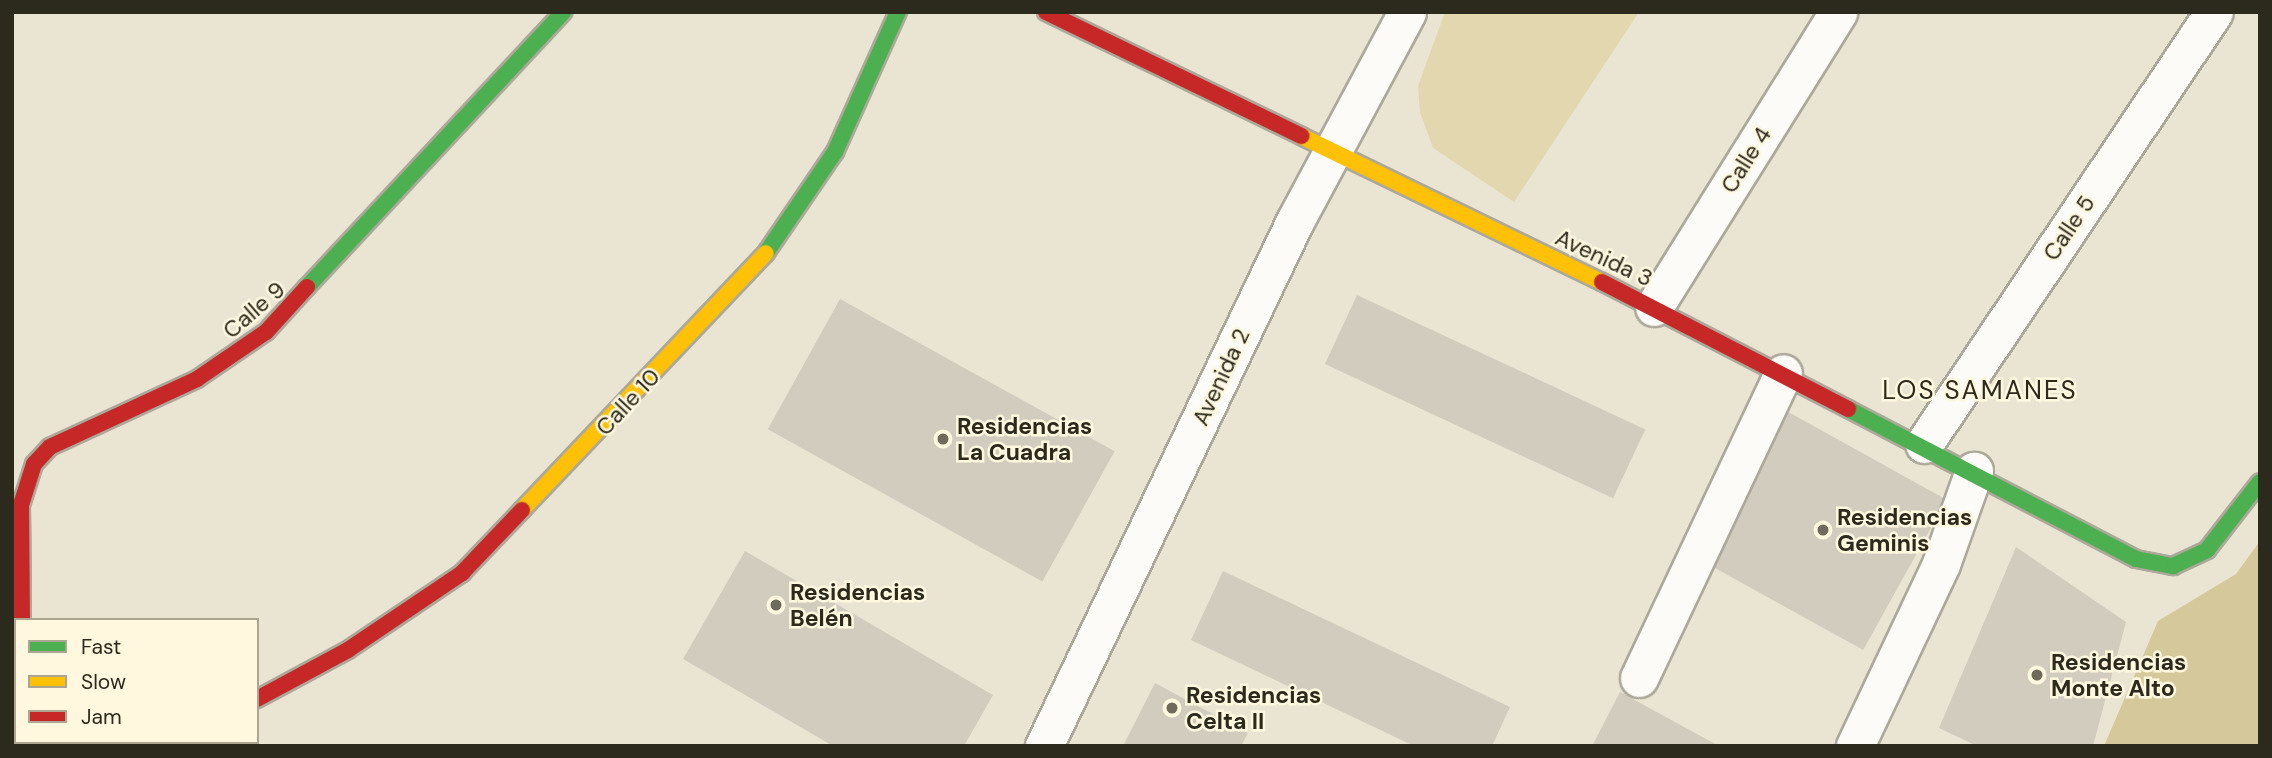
<!DOCTYPE html>
<meta charset="utf-8">
<style>
body{margin:0}
#map{position:relative;width:2272px;height:758px;overflow:hidden;background:#eae5d3;font-family:"DM Sans",sans-serif}
div>[style]{position:absolute}
.green>*{inset:0;background:#e2d7af}
.forest>*{inset:0;background:#d5c89a}
.building>*{inset:0;background:#d1ccbe;transform-origin:0 0}
.roads{filter:drop-shadow(2px 0 #aca89a) drop-shadow(-2px 0 #aca89a) drop-shadow(0 2px #aca89a) drop-shadow(0 -2px #aca89a)}
.street>*{height:37px;margin:-18.5px;padding:0 18.5px;transform-origin:18.5px;border-radius:18.5px;background:#fcfbf8}
.fast>*{height:16px;margin:-8px;padding:0 8px;transform-origin:8px;border-radius:8px;background:#4caf50}
.slow>*{height:16px;margin:-8px;padding:0 8px;transform-origin:8px;border-radius:8px;background:#ffc107}
.jam>*{height:16px;margin:-8px;padding:0 8px;transform-origin:8px;border-radius:8px;background:#c62828}
.dots>*{width:19px;height:19px;translate:-50% -50%;box-sizing:border-box;border:4px solid #fff7de;border-radius:50%}
span{translate:-50% -50%;white-space:nowrap;text-align:center;line-height:1.15;-webkit-text-stroke:5px #fff7de;paint-order:stroke}
.street-label{font-size:23px;color:#2c291d}
.poi-label{font-size:23px;color:#2c291d;font-weight:700}
.left{translate:0 -50%;text-align:left}
.quarter-label{font-size:26px;color:#2c291d;letter-spacing:2px}
.frame{position:absolute;inset:0;border:14px solid #2c291d;pointer-events:none}
.legend{position:absolute;left:14px;top:618px;width:245px;height:126px;box-sizing:border-box;background:#fff7de;border:2px solid #aba591;margin:0;padding:9px 12px;list-style:none;font-size:21px;color:#2c291d}
.legend li{display:flex;align-items:center;gap:14px;height:35px}
.legend b{width:35px;border:2px solid #aba591}
</style>
<div id="map">
<div class="green">
<div style="clip-path:polygon(1445px 12px,1639px 12px,1514px 202px,1433px 148px,1420px 112px,1418px 86px)"></div>
</div>
<div class="forest">
<div style="clip-path:polygon(2260px 541px,2260px 746px,2104px 746px,2158px 621px,2236px 574px)"></div>
</div>
<div class="building">
<div style="left:1357px;top:295px;width:318px;height:76px;rotate:25deg"></div>
<div style="left:840px;top:299px;width:314px;height:149px;rotate:29deg"></div>
<div style="left:1783px;top:409px;width:187px;height:172px;rotate:29deg"></div>
<div style="clip-path:polygon(2016px 547px,2126px 622px,2093px 746px,1977px 746px,1939px 728px)"></div>
<div style="clip-path:polygon(745px 551px,993px 695px,964px 746px,833px 746px,683px 659px)"></div>
<div style="clip-path:polygon(1223px 571px,1510px 707px,1492px 746px,1414px 746px,1191px 640px)"></div>
<div style="clip-path:polygon(1155px 683px,1248px 733px,1241px 746px,1123px 746px)"></div>
<div style="clip-path:polygon(1620px 692px,1719px 746px,1592px 746px)"></div>
</div>
<div class="roads">
<div class="street">
<div style="left:1654px;top:307px;width:348px;rotate:-58deg"></div>
<div style="left:1924px;top:444px;width:520px;rotate:-56.13deg"></div>
<div style="left:1639px;top:678px;width:337px;rotate:-64.7deg"></div>
<div style="left:46px;top:742px;width:7px;rotate:34deg"></div>
<div style="left:95px;top:746px;width:20px;rotate:-11deg"></div>
<div style="left:1044px;top:746px;width:580px;rotate:-64.45deg"></div>
<div style="left:1294px;top:223px;width:239px;rotate:-61.8deg"></div>
<div style="left:1855px;top:746px;width:201px;rotate:-64.7deg"></div>
<div style="left:1941px;top:564px;width:99px;rotate:-70.5deg"></div>
</div>
<div class="fast">
<div style="left:766px;top:253px;width:122px;rotate:-55.7deg"></div>
<div style="left:835px;top:152px;width:154px;rotate:-65.8deg"></div>
<div style="left:307px;top:287px;width:376px;rotate:-47deg"></div>
<div style="left:1848px;top:409px;width:325px;rotate:27.5deg"></div>
<div style="left:2136px;top:559px;width:38px;rotate:11deg"></div>
<div style="left:2173px;top:566px;width:38px;rotate:-25deg"></div>
<div style="left:2207px;top:550px;width:86px;rotate:-52.1deg"></div>
</div>
<div class="slow">
<div style="left:1301px;top:136px;width:335px;rotate:25.9deg"></div>
<div style="left:522px;top:510px;width:354px;rotate:-46.5deg"></div>
</div>
<div class="jam">
<div style="left:1046px;top:12px;width:284px;rotate:25.9deg"></div>
<div style="left:1602px;top:282px;width:277px;rotate:27.3deg"></div>
<div style="left:22px;top:620px;width:115px;rotate:-90.5deg"></div>
<div style="left:21px;top:505px;width:43px;rotate:-72.4deg"></div>
<div style="left:34px;top:464px;width:23px;rotate:-47deg"></div>
<div style="left:50px;top:447px;width:162px;rotate:-24.8deg"></div>
<div style="left:197px;top:379px;width:83px;rotate:-34.3deg"></div>
<div style="left:266px;top:332px;width:61px;rotate:-47.7deg"></div>
<div style="left:257px;top:699px;width:103px;rotate:-28.3deg"></div>
<div style="left:348px;top:650px;width:138px;rotate:-34deg"></div>
<div style="left:462px;top:573px;width:87px;rotate:-46.4deg"></div>
</div>
</div>
<div class="dots">
<div style="left:943px;top:439px;background:#6e6b5d"></div>
<div style="left:1823px;top:530px;background:#6e6b5d"></div>
<div style="left:776px;top:605px;background:#6e6b5d"></div>
<div style="left:2037px;top:675px;background:#6e6b5d"></div>
<div style="left:1172px;top:708px;background:#6e6b5d"></div>
</div>
<div class="street-label">
<span style="left:1746px;top:160px;rotate:-58deg">Calle 4</span>
<span style="left:2069px;top:228px;rotate:-56deg">Calle 5</span>
<span style="left:1604px;top:258px;rotate:25deg">Avenida 3</span>
<span style="left:254px;top:310px;rotate:-41deg">Calle 9</span>
<span style="left:1221px;top:377px;rotate:-65deg">Avenida 2</span>
<span style="left:628px;top:402px;rotate:-47deg">Calle 10</span>
</div>
<div class="poi-label">
<span class="left" style="left:957px;top:439px">Residencias<br>La Cuadra</span>
<span class="left" style="left:1837px;top:530px">Residencias<br>Geminis</span>
<span class="left" style="left:790px;top:605px">Residencias<br>Belén</span>
<span class="left" style="left:2051px;top:675px">Residencias<br>Monte Alto</span>
<span class="left" style="left:1186px;top:708px">Residencias<br>Celta II</span>
</div>
<div class="quarter-label">
<span style="left:1980px;top:391px">LOS SAMANES</span>
</div>
<div class="frame"></div>
<ul class="legend">
<li><b style="height:9px;background:#4caf50"></b>Fast</li>
<li><b style="height:9px;background:#ffc107"></b>Slow</li>
<li><b style="height:9px;background:#c62828"></b>Jam</li>
</ul>
</div>
